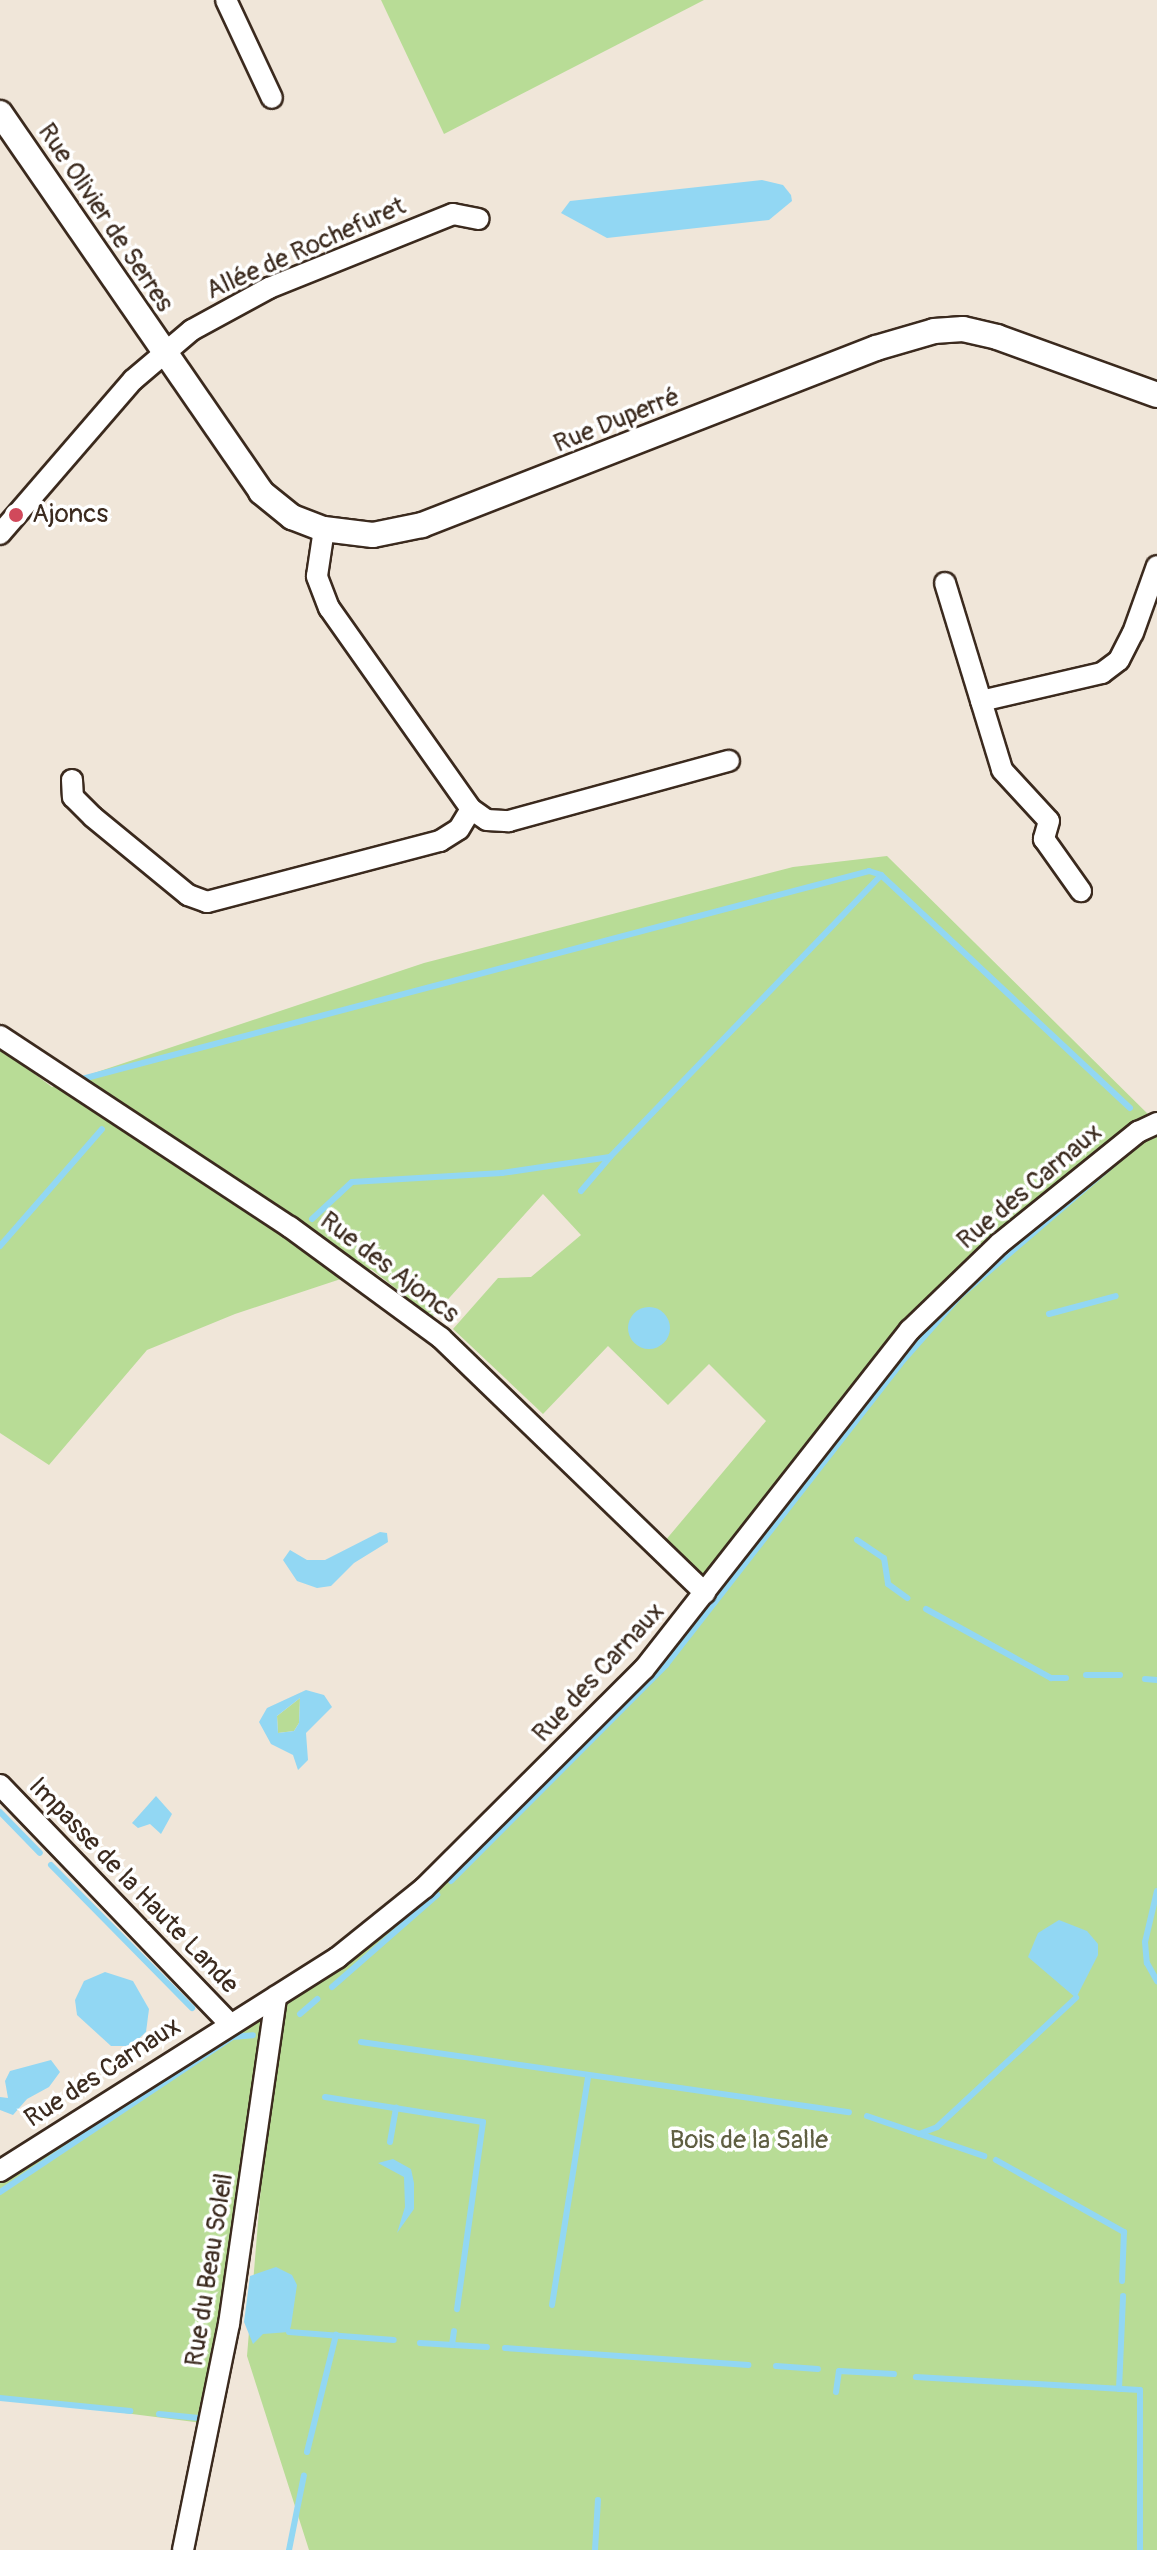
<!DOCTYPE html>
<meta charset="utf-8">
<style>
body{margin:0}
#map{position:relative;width:1157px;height:2550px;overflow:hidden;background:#f0e6d9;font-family:Pangolin,sans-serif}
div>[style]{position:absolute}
.green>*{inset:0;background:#b8dc96}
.water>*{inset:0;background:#92d7f3}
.round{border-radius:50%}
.stream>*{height:6px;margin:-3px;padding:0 3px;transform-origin:3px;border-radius:3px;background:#92d7f3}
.roads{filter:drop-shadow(2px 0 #3b2a1e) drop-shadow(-2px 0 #3b2a1e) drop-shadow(0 2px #3b2a1e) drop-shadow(0 -2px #3b2a1e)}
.minor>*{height:20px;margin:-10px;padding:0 10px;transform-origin:10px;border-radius:10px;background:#fff}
.tertiary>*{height:24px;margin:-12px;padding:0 12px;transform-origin:12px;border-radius:12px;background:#fff}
.dots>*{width:22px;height:22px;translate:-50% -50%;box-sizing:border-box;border:4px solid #fff;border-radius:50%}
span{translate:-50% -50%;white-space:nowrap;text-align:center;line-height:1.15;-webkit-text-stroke:7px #fff;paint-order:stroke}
.street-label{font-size:26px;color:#3b2a1e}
.poi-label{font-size:26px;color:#3b2a1e}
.left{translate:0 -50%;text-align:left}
.park-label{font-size:26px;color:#605f42}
</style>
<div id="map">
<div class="green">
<div style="clip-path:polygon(381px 0,704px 0,444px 134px)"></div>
<div style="clip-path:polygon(887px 856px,1157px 1123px,1157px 2550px,309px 2550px,247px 2356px,275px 2016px,210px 2424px,0 2397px,0 2171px,380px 1926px,705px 1594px,659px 1548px,766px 1421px,709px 1364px,668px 1405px,608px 1346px,543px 1414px,453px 1329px,498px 1278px,531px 1277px,581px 1235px,543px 1194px,432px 1317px,371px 1269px,235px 1314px,147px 1350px,49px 1465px,0 1433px,0 1048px,52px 1087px,424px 963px,793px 867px)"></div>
<div style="clip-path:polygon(300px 1698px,299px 1723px,294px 1731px,278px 1733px,277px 1716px)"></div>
</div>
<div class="water">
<div style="clip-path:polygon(762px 180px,783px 185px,791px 195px,792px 201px,769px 220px,607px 238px,561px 213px,570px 201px)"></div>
<div class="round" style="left:628px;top:1307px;width:42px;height:42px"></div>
<div style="clip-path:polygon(380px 1532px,387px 1533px,388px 1542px,354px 1563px,331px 1586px,317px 1588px,297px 1581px,283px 1560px,290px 1550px,307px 1560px,325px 1560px)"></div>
<div style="clip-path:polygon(evenodd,306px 1690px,324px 1695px,332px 1707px,306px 1733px,308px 1760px,298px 1770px,293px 1755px,271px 1744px,259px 1722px,267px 1708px,306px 1690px,300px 1698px,299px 1723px,294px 1731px,278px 1733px,277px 1716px,300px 1698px)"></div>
<div style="clip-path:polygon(156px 1796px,172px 1814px,161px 1834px,150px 1824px,138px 1828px,132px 1823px)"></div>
<div style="clip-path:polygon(1059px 1920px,1087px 1931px,1098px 1944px,1098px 1955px,1076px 1998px,1028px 1957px,1038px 1933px)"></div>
<div style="clip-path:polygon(105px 1972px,133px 1981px,149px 2009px,146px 2032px,131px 2046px,111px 2046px,77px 2015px,75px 2000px,84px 1981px)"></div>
<div style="clip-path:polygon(51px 2060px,60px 2072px,49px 2087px,27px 2099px,13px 2115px,0 2110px,0 2097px,8px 2098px,5px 2081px,10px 2071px)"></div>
<div style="clip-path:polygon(393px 2159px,411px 2169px,414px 2183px,414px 2209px,397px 2233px,405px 2207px,404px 2177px,378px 2163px)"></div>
<div style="clip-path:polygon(276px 2267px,292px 2275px,297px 2285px,291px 2326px,289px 2332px,263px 2334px,253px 2344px,244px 2322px,250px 2276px)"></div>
</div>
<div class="stream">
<div style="left:82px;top:1079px;width:814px;rotate:-14.8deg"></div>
<div style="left:869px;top:871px;width:13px;rotate:18deg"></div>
<div style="left:881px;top:875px;width:341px;rotate:43.1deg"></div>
<div style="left:581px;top:1191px;width:45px;rotate:-49.5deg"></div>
<div style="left:312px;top:1219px;width:54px;rotate:-42.8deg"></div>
<div style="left:352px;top:1182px;width:150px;rotate:-3.4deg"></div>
<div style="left:502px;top:1173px;width:109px;rotate:-8.4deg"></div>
<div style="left:610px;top:1157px;width:391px;rotate:-46.1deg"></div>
<div style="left:0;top:1246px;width:155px;rotate:-48.9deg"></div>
<div style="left:1049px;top:1314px;width:69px;rotate:-15deg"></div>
<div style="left:857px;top:1540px;width:32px;rotate:34deg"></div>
<div style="left:884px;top:1558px;width:26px;rotate:81deg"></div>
<div style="left:888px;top:1584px;width:24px;rotate:36deg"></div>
<div style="left:926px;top:1609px;width:143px;rotate:28.9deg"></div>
<div style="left:1051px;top:1678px;width:15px"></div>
<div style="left:1086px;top:1675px;width:34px"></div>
<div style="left:1145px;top:1679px;width:12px;rotate:5deg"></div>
<div style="left:0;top:1812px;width:57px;rotate:45.7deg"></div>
<div style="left:51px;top:1865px;width:201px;rotate:45.4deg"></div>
<div style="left:451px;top:1881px;width:305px;rotate:-45.1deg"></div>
<div style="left:666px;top:1665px;width:381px;rotate:-52.1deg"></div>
<div style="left:900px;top:1364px;width:91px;rotate:-48.6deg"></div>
<div style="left:960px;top:1296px;width:206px;rotate:-40.7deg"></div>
<div style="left:1157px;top:1891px;width:52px;rotate:103.2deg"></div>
<div style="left:1145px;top:1942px;width:21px;rotate:85deg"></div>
<div style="left:1147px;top:1963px;width:21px;rotate:61deg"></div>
<div style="left:332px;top:1987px;width:140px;rotate:-41.2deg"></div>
<div style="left:300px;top:2014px;width:23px;rotate:-41deg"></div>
<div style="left:361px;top:2042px;width:493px;rotate:8.2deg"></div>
<div style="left:325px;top:2097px;width:160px;rotate:9deg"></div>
<div style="left:483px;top:2122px;width:189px;rotate:97.9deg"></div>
<div style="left:867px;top:2116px;width:124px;rotate:18.9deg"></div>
<div style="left:919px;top:2134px;width:19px;rotate:-21deg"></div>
<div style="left:937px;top:2127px;width:190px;rotate:-42.9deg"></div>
<div style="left:390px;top:2142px;width:35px;rotate:-80deg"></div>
<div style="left:996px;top:2160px;width:147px;rotate:29.4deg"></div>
<div style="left:1124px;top:2232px;width:49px;rotate:92.3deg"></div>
<div style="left:0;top:2192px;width:279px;rotate:-33.7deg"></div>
<div style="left:232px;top:2037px;width:21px;rotate:-5deg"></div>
<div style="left:552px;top:2305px;width:231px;rotate:-81deg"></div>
<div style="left:289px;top:2332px;width:105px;rotate:4.4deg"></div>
<div style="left:420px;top:2343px;width:67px;rotate:3.4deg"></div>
<div style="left:452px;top:2345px;width:14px;rotate:-82deg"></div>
<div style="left:505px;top:2348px;width:244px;rotate:4deg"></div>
<div style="left:776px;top:2366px;width:42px;rotate:4.1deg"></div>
<div style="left:916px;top:2377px;width:224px;rotate:3.3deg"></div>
<div style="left:1140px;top:2390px;width:160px;rotate:90deg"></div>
<div style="left:1119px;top:2389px;width:93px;rotate:-87.5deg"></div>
<div style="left:836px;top:2392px;width:21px;rotate:-82deg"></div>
<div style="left:839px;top:2371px;width:55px;rotate:3.1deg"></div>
<div style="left:0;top:2398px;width:131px;rotate:5.7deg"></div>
<div style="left:159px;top:2414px;width:40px;rotate:5.7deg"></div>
<div style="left:307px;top:2452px;width:121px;rotate:-76.1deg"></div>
<div style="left:289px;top:2550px;width:76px;rotate:-78.7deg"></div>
<div style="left:595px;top:2550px;width:50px;rotate:-86.6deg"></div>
</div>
<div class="roads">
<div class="minor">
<div style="left:226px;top:0;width:108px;rotate:64.9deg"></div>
<div style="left:0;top:534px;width:203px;rotate:-49.2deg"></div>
<div style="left:133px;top:380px;width:77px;rotate:-40.3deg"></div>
<div style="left:192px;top:330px;width:88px;rotate:-28.6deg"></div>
<div style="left:269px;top:288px;width:198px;rotate:-21.9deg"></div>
<div style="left:453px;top:214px;width:26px;rotate:11deg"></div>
<div style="left:945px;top:583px;width:195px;rotate:73deg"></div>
<div style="left:1002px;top:770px;width:69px;rotate:47.3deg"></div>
<div style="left:1049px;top:821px;width:19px;rotate:106deg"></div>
<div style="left:1044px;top:839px;width:64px;rotate:54.6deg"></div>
<div style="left:981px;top:701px;width:124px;rotate:-13deg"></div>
<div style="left:1102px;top:673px;width:21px;rotate:-37deg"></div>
<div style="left:1119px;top:660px;width:30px;rotate:-63deg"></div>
<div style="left:1133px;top:633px;width:71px;rotate:-70.3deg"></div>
<div style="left:72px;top:780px;width:17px;rotate:87deg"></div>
<div style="left:73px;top:797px;width:28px;rotate:45deg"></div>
<div style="left:93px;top:817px;width:123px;rotate:39.4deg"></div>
<div style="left:188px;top:895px;width:20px;rotate:20deg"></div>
<div style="left:207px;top:902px;width:241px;rotate:-14.7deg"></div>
<div style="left:440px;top:841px;width:22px;rotate:-32deg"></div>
<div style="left:459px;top:829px;width:23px;rotate:-59deg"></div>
<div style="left:471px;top:809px;width:246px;rotate:-125.2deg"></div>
<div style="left:329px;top:608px;width:34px;rotate:-111deg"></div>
<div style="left:317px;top:576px;width:48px;rotate:-81.5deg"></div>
<div style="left:471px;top:809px;width:19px;rotate:35deg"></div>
<div style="left:487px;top:820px;width:22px;rotate:3deg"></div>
<div style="left:509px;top:821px;width:228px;rotate:-15.3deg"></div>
<div style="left:0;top:1036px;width:347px;rotate:33.4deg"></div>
<div style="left:290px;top:1227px;width:187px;rotate:36.3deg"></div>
<div style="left:441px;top:1338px;width:367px;rotate:44deg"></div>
<div style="left:0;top:1785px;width:330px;rotate:46.1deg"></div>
<div style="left:0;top:2171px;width:399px;rotate:-32.3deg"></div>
<div style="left:337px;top:1958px;width:112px;rotate:-38.8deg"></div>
<div style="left:424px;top:1888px;width:310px;rotate:-44.9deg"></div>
<div style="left:644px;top:1669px;width:431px;rotate:-51.9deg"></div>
<div style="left:910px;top:1330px;width:124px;rotate:-44deg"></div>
<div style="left:999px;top:1244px;width:179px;rotate:-38.9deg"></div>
<div style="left:1138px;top:1132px;width:21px;rotate:-25deg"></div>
<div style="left:183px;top:2550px;width:231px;rotate:-78.5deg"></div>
<div style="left:229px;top:2324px;width:331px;rotate:-81.8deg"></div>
</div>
<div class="tertiary">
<div style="left:0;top:113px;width:460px;rotate:55.4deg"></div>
<div style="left:261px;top:492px;width:40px;rotate:39deg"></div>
<div style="left:292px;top:517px;width:34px;rotate:21deg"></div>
<div style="left:324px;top:529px;width:49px;rotate:7deg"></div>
<div style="left:373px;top:535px;width:50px;rotate:-11.5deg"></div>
<div style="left:422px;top:525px;width:487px;rotate:-21.3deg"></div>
<div style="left:876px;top:348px;width:60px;rotate:-16.3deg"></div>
<div style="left:934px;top:331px;width:29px;rotate:-4deg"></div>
<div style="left:963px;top:329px;width:35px;rotate:13deg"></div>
<div style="left:997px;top:337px;width:170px;rotate:19.9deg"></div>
</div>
</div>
<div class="dots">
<div style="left:16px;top:515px;background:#d1495b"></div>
</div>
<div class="street-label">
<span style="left:105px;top:218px;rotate:56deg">Rue Olivier de Serres</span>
<span style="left:306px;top:249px;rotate:-24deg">Allée de Rochefuret</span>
<span style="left:617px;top:421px;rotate:-22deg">Rue Duperré</span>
<span style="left:1030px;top:1187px;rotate:-40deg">Rue des Carnaux</span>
<span style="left:389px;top:1268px;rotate:37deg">Rue des Ajoncs</span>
<span style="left:599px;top:1673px;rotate:-47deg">Rue des Carnaux</span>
<span style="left:133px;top:1886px;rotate:46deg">Impasse de la Haute Lande</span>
<span style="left:103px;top:2073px;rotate:-33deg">Rue des Carnaux</span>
<span style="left:210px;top:2270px;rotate:-81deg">Rue du Beau Soleil</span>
</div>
<div class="poi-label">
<span class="left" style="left:32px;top:515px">Ajoncs</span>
</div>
<div class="park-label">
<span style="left:749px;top:2141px">Bois de la Salle</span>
</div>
</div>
